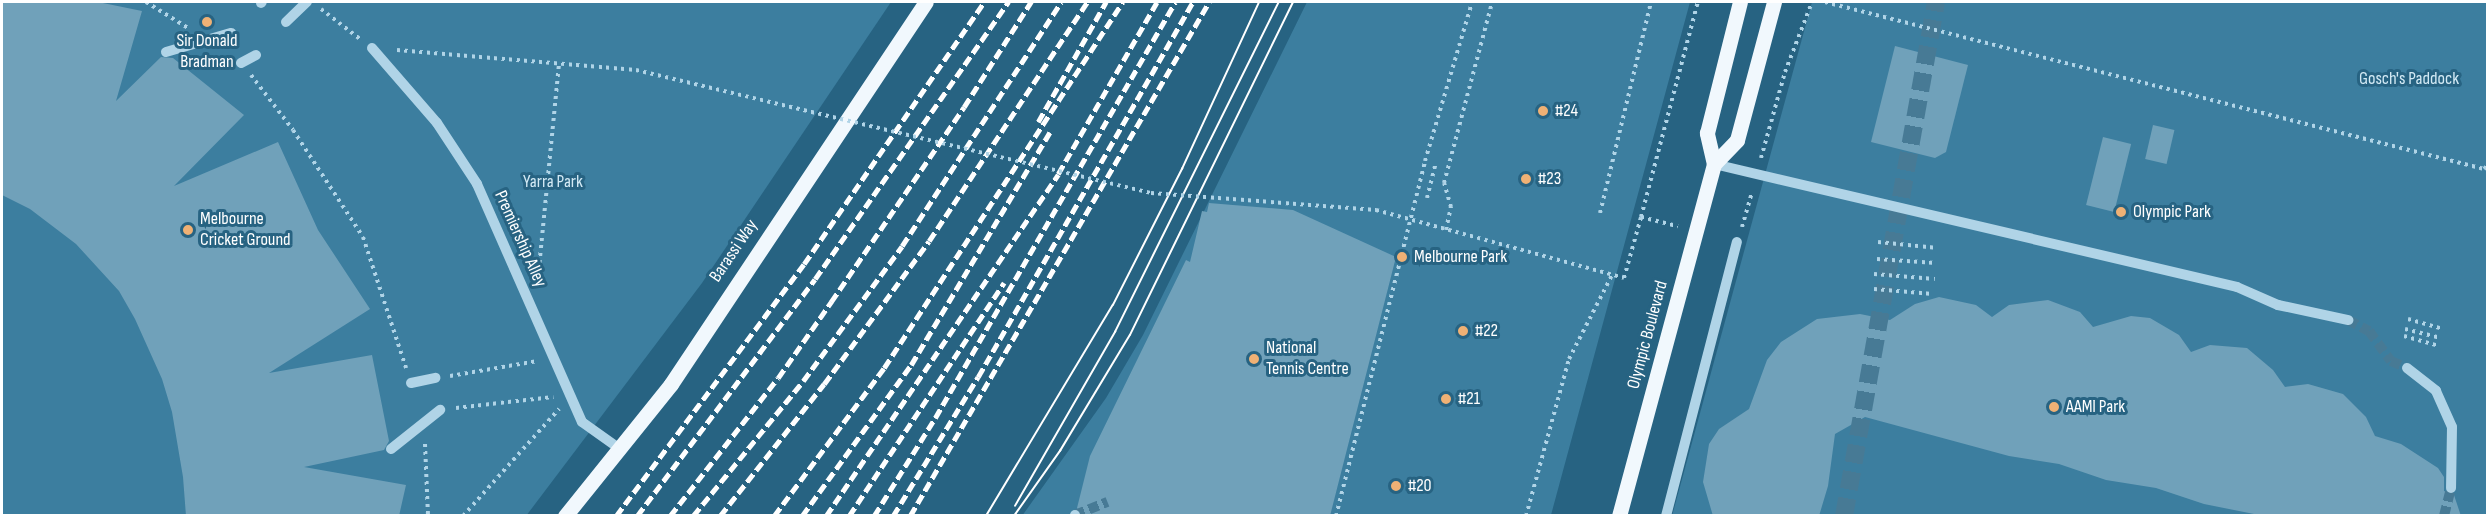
<!DOCTYPE html>
<style>
body{margin:0}
#map{position:relative;width:2489px;height:517px;overflow:hidden;background:#276382;font-family:"Sofia Sans Condensed",sans-serif}
div>[style]{position:absolute}
.green>*{inset:0;background:#3c7e9f}
.building>*{inset:0;background:#70a1ba;transform-origin:0 0}
.minor-tunnel>*{height:10px;margin-top:-5px;transform-origin:0;background:repeating-linear-gradient(90deg,#477a95 0 10px,transparent 0 15px)}
.highway-tunnel>*{height:18px;margin-top:-9px;transform-origin:0;background:repeating-linear-gradient(90deg,#477a95 0 18px,transparent 0 27px)}
.path>*{height:4px;margin-top:-2px;transform-origin:0;background:repeating-linear-gradient(90deg,#b0d4e7 0 3px,transparent 0 7.5px)}
.minor>*{height:10px;margin:-5px;padding:0 5px;transform-origin:5px;border-radius:5px;background:#b0d4e7}
.major>*{height:15px;margin:-7.5px;padding:0 7.5px;transform-origin:7.5px;border-radius:7.5px;background:#f1f8fd}
.tram>*{height:1.5px;margin:-0.75px;padding:0 0.75px;transform-origin:0.75px;border-radius:0.75px;background:#fff}
.rail>*{height:4.5px;margin-top:-2.25px;transform-origin:0;background:repeating-linear-gradient(90deg,#fff 0 10px,transparent 0 14.5px)}
.path-bridge>*{height:4px;margin-top:-2px;transform-origin:0;background:repeating-linear-gradient(90deg,#b0d4e7 0 3px,transparent 0 7.5px)}
.dots>*{width:16px;height:16px;translate:-50% -50%;box-sizing:border-box;border:3px solid #276382;border-radius:50%}
span{translate:-50% -50%;white-space:nowrap;text-align:center;line-height:1.15;-webkit-text-stroke:6px #276382;paint-order:stroke}
.poi-label{font-size:18px;color:#fff}
.left{translate:0 -50%;text-align:left}
.park-label{font-size:18px;color:#d3eaf5}
.street-label{font-size:18px;color:#fff}
.frame{position:absolute;inset:0;border:3px solid #fff;pointer-events:none}
</style>
<div id="map">
<div class="green">
<div style="clip-path:polygon(2px 2px,891px 2px,702px 283px,526px 516px,2px 515px)"></div>
<div style="clip-path:polygon(1307px 2px,1690px 2px,1551px 515px,1022px 516px,1106px 398px,1143px 335px)"></div>
<div style="clip-path:polygon(1812px 2px,2487px 2px,2487px 515px,1672px 516px)"></div>
</div>
<div class="building">
<div style="clip-path:polygon(2px 2px,98px 2px,142px 11px,116px 101px,161px 57px,173px 58px,244px 115px,174px 186px,278px 142px,318px 230px,370px 309px,269px 373px,372px 355px,389px 441px,384px 450px,304px 467px,406px 485px,399px 516px,186px 516px,183px 477px,172px 412px,162px 379px,135px 319px,119px 291px,76px 244px,30px 209px,2px 195px)"></div>
<div style="clip-path:polygon(1895px 46px,1968px 65px,1946px 152px,1935px 158px,1871px 142px)"></div>
<div style="left:2153px;top:125px;width:22px;height:35px;rotate:13deg"></div>
<div style="left:2103px;top:137px;width:29px;height:70px;rotate:14deg"></div>
<div style="clip-path:polygon(1209px 203px,1293px 210px,1396px 257px,1330px 516px,1083px 516px,1077px 508px,1090px 456px,1186px 260px,1190px 262px,1202px 211px,1207px 212px)"></div>
<div style="clip-path:polygon(1939px 297px,1976px 305px,1992px 317px,2009px 305px,2048px 300px,2080px 312px,2093px 327px,2131px 316px,2150px 318px,2179px 335px,2191px 352px,2210px 345px,2247px 348px,2273px 370px,2285px 387px,2308px 384px,2343px 394px,2366px 417px,2375px 436px,2401px 444px,2438px 468px,2444px 477px,2444px 491px,2454px 495px,2461px 516px,2264px 516px,2204px 504px,2156px 488px,2106px 480px,2059px 464px,2009px 456px,1865px 417px,1835px 434px,1828px 486px,1819px 516px,1713px 516px,1703px 482px,1709px 444px,1719px 429px,1749px 409px,1767px 360px,1781px 342px,1817px 319px,1860px 314px,1890px 320px,1915px 304px)"></div>
</div>
<div class="minor-tunnel">
<div style="left:2348px;top:320px;width:24px;rotate:28deg"></div>
<div style="left:2369px;top:331px;width:37px;rotate:54deg"></div>
<div style="left:2391px;top:361px;width:17px;rotate:24deg"></div>
<div style="left:1075px;top:515px;width:35px;rotate:-22deg"></div>
<div style="left:2444px;top:516px;width:29px;rotate:-76deg"></div>
</div>
<div class="highway-tunnel">
<div style="left:1844px;top:516px;width:522px;rotate:-79.85deg"></div>
</div>
<div class="path">
<div style="left:146px;top:2px;width:49px;rotate:31.8deg"></div>
<div style="left:1825px;top:2px;width:680px;rotate:14.22deg"></div>
<div style="left:2484px;top:169px;width:6px;rotate:-45deg"></div>
<div style="left:321px;top:9px;width:49px;rotate:37.6deg"></div>
<div style="left:397px;top:50px;width:240px;rotate:4.8deg"></div>
<div style="left:251px;top:75px;width:69px;rotate:52.6deg"></div>
<div style="left:293px;top:130px;width:128px;rotate:56.8deg"></div>
<div style="left:363px;top:237px;width:138px;rotate:71.8deg"></div>
<div style="left:1761px;top:158px;width:89px;rotate:-74.4deg"></div>
<div style="left:1785px;top:72px;width:75px;rotate:-68.9deg"></div>
<div style="left:1427px;top:198px;width:34px;rotate:-76deg"></div>
<div style="left:1376px;top:210px;width:257px;rotate:15.3deg"></div>
<div style="left:1624px;top:278px;width:63px;rotate:-74.4deg"></div>
<div style="left:1641px;top:217px;width:38px;rotate:14deg"></div>
<div style="left:1600px;top:213px;width:217px;rotate:-76.4deg"></div>
<div style="left:1641px;top:217px;width:222px;rotate:-75.2deg"></div>
<div style="left:1742px;top:227px;width:37px;rotate:-74deg"></div>
<div style="left:1446px;top:230px;width:24px;rotate:-78deg"></div>
<div style="left:1451px;top:207px;width:25px;rotate:-106deg"></div>
<div style="left:1444px;top:183px;width:187px;rotate:-75.1deg"></div>
<div style="left:1878px;top:242px;width:60px;rotate:5.7deg"></div>
<div style="left:1877px;top:259px;width:59px;rotate:3.9deg"></div>
<div style="left:1874px;top:274px;width:61px;rotate:4.7deg"></div>
<div style="left:538px;top:278px;width:216px;rotate:-84.4deg"></div>
<div style="left:1874px;top:289px;width:59px;rotate:4.8deg"></div>
<div style="left:2408px;top:319px;width:37px;rotate:16deg"></div>
<div style="left:2405px;top:329px;width:37px;rotate:14deg"></div>
<div style="left:2404px;top:336px;width:37px;rotate:16deg"></div>
<div style="left:450px;top:376px;width:89px;rotate:-9.7deg"></div>
<div style="left:456px;top:408px;width:98px;rotate:-6.5deg"></div>
<div style="left:425px;top:444px;width:72px;rotate:87.6deg"></div>
<div style="left:463px;top:516px;width:144px;rotate:-48.1deg"></div>
<div style="left:1526px;top:516px;width:163px;rotate:-74.7deg"></div>
<div style="left:1569px;top:359px;width:94px;rotate:-62.9deg"></div>
</div>
<div class="minor">
<div style="left:261px;top:3px;width:1px;rotate:-45deg"></div>
<div style="left:286px;top:22px;width:29px;rotate:-44deg"></div>
<div style="left:372px;top:48px;width:99px;rotate:49.1deg"></div>
<div style="left:437px;top:123px;width:73px;rotate:56.7deg"></div>
<div style="left:477px;top:184px;width:260px;rotate:66.2deg"></div>
<div style="left:582px;top:422px;width:47px;rotate:35.4deg"></div>
<div style="left:166px;top:52px;width:68px;rotate:-16.3deg"></div>
<div style="left:241px;top:63px;width:17px;rotate:-28deg"></div>
<div style="left:1714px;top:164px;width:537px;rotate:13.23deg"></div>
<div style="left:2237px;top:287px;width:45px;rotate:23.7deg"></div>
<div style="left:2278px;top:305px;width:72px;rotate:12.1deg"></div>
<div style="left:2407px;top:368px;width:37px;rotate:38deg"></div>
<div style="left:2436px;top:391px;width:39px;rotate:66deg"></div>
<div style="left:2452px;top:427px;width:61px;rotate:90.9deg"></div>
<div style="left:411px;top:383px;width:25px;rotate:-12deg"></div>
<div style="left:391px;top:449px;width:63px;rotate:-38.5deg"></div>
<div style="left:1075px;top:516px;width:1px;rotate:-90deg"></div>
<div style="left:1666px;top:516px;width:283px;rotate:-75.5deg"></div>
</div>
<div class="major">
<div style="left:1714px;top:164px;width:32px;rotate:-103deg"></div>
<div style="left:1707px;top:133px;width:135px;rotate:-75.9deg"></div>
<div style="left:565px;top:516px;width:169px;rotate:-51.2deg"></div>
<div style="left:671px;top:384px;width:459px;rotate:-56.3deg"></div>
<div style="left:1619px;top:516px;width:365px;rotate:-74.9deg"></div>
<div style="left:1714px;top:164px;width:33px;rotate:-46deg"></div>
<div style="left:1737px;top:140px;width:143px;rotate:-75deg"></div>
</div>
<div class="tram">
<div style="left:1015px;top:506px;width:201px;rotate:-60.1deg"></div>
<div style="left:1115px;top:332px;width:369px;rotate:-63.6deg"></div>
<div style="left:986px;top:516px;width:246px;rotate:-59deg"></div>
<div style="left:1113px;top:305px;width:153px;rotate:-63.1deg"></div>
<div style="left:1182px;top:169px;width:184px;rotate:-65.2deg"></div>
<div style="left:1014px;top:516px;width:80px;rotate:-54.7deg"></div>
<div style="left:1060px;top:451px;width:135px;rotate:-58.9deg"></div>
<div style="left:1130px;top:335px;width:371px;rotate:-63.9deg"></div>
</div>
<div class="rail">
<div style="left:1038px;top:122px;width:138px;rotate:-60.5deg"></div>
<div style="left:616px;top:516px;width:314px;rotate:-53.3deg"></div>
<div style="left:804px;top:264px;width:318px;rotate:-55.5deg"></div>
<div style="left:637px;top:516px;width:296px;rotate:-53.1deg"></div>
<div style="left:815px;top:279px;width:338px;rotate:-55.1deg"></div>
<div style="left:670px;top:516px;width:175px;rotate:-52deg"></div>
<div style="left:778px;top:378px;width:93px;rotate:-55.1deg"></div>
<div style="left:831px;top:302px;width:236px;rotate:-55.7deg"></div>
<div style="left:964px;top:107px;width:125px;rotate:-57.5deg"></div>
<div style="left:693px;top:516px;width:174px;rotate:-50.8deg"></div>
<div style="left:803px;top:381px;width:167px;rotate:-53.7deg"></div>
<div style="left:902px;top:246px;width:291px;rotate:-56.9deg"></div>
<div style="left:720px;top:516px;width:168px;rotate:-51.8deg"></div>
<div style="left:824px;top:384px;width:177px;rotate:-53.7deg"></div>
<div style="left:929px;top:241px;width:287px;rotate:-56.5deg"></div>
<div style="left:774px;top:516px;width:184px;rotate:-53.4deg"></div>
<div style="left:884px;top:368px;width:437px;rotate:-56.9deg"></div>
<div style="left:802px;top:516px;width:186px;rotate:-54.2deg"></div>
<div style="left:911px;top:365px;width:271px;rotate:-59.2deg"></div>
<div style="left:826px;top:516px;width:413px;rotate:-55.8deg"></div>
<div style="left:1058px;top:174px;width:198px;rotate:-60.1deg"></div>
<div style="left:849px;top:516px;width:280px;rotate:-56.4deg"></div>
<div style="left:874px;top:516px;width:115px;rotate:-58.1deg"></div>
<div style="left:935px;top:418px;width:480px;rotate:-60deg"></div>
<div style="left:893px;top:516px;width:163px;rotate:-58.6deg"></div>
<div style="left:978px;top:377px;width:432px;rotate:-60.2deg"></div>
<div style="left:910px;top:516px;width:595px;rotate:-59.81deg"></div>
</div>
<div class="path-bridge">
<div style="left:636px;top:70px;width:529px;rotate:13.43deg"></div>
<div style="left:1151px;top:193px;width:226px;rotate:4.3deg"></div>
<div style="left:1336px;top:516px;width:366px;rotate:-75.9deg"></div>
<div style="left:1425px;top:161px;width:166px;rotate:-73.5deg"></div>
</div>
<div class="dots">
<div style="left:207px;top:22px;background:#efb175"></div>
<div style="left:1543px;top:111px;background:#efb175"></div>
<div style="left:1526px;top:179px;background:#efb175"></div>
<div style="left:2121px;top:212px;background:#efb175"></div>
<div style="left:188px;top:230px;background:#efb175"></div>
<div style="left:1402px;top:257px;background:#efb175"></div>
<div style="left:1463px;top:331px;background:#efb175"></div>
<div style="left:1254px;top:359px;background:#efb175"></div>
<div style="left:1446px;top:399px;background:#efb175"></div>
<div style="left:2054px;top:407px;background:#efb175"></div>
<div style="left:1396px;top:486px;background:#efb175"></div>
</div>
<div class="poi-label">
<span style="left:207px;top:52px">Sir Donald<br>Bradman</span>
<span class="left" style="left:1555px;top:111px">#24</span>
<span class="left" style="left:1538px;top:179px">#23</span>
<span class="left" style="left:2133px;top:212px">Olympic Park</span>
<span class="left" style="left:200px;top:230px">Melbourne<br>Cricket Ground</span>
<span class="left" style="left:1414px;top:257px">Melbourne Park</span>
<span class="left" style="left:1475px;top:331px">#22</span>
<span class="left" style="left:1266px;top:359px">National<br>Tennis Centre</span>
<span class="left" style="left:1458px;top:399px">#21</span>
<span class="left" style="left:2066px;top:407px">AAMI Park</span>
<span class="left" style="left:1408px;top:486px">#20</span>
</div>
<div class="park-label">
<span style="left:2409px;top:79px">Gosch's Paddock</span>
<span style="left:553px;top:182px">Yarra Park</span>
</div>
<div class="street-label">
<span style="left:520px;top:239px;rotate:66deg">Premiership Alley</span>
<span style="left:734px;top:251px;rotate:-56deg">Barassi Way</span>
<span style="left:1648px;top:335px;rotate:-75deg">Olympic Boulevard</span>
</div>
<div class="frame"></div>
</div>
